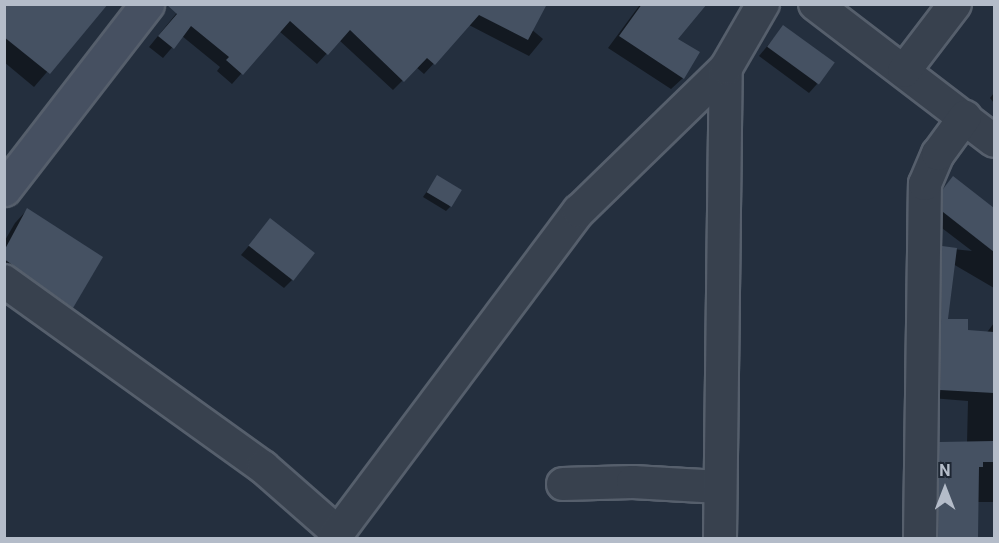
<!DOCTYPE html>
<style>
body{margin:0}
#map{position:relative;width:999px;height:543px;overflow:hidden;background:#242f3e;font-family:Roboto,sans-serif}
div>[style]{position:absolute}
.shadow>*{inset:0;background:#0007}
.building>*{inset:0;background:#455162;transform-origin:0 0}
.roads{filter:drop-shadow(2px 0 #565f6c) drop-shadow(-2px 0 #565f6c) drop-shadow(0 2px #565f6c) drop-shadow(0 -2px #565f6c)}
.street>*{height:32px;margin:-16px;padding:0 16px;transform-origin:16px;border-radius:16px;background:#38414e}
.secondary>*{height:33px;margin:-16.5px;padding:0 16.5px;transform-origin:16.5px;border-radius:16.5px;background:#465061}
span{translate:-50% -50%;white-space:nowrap;text-align:center;line-height:1.15;-webkit-text-stroke:4.5px #1d2633;paint-order:stroke}
.frame{position:absolute;inset:0;border:6px solid #b4bcc9;pointer-events:none}
.north{position:absolute;left:915px;top:459px;width:60px;height:60px;-webkit-text-stroke:4px #1d2633;paint-order:stroke;rotate:0deg;font-size:16px;font-weight:700;line-height:24px;text-align:center;color:#b4bcc9}
.north::after{content:'';display:block;margin:auto;width:21px;height:27px;background:#b4bcc9;clip-path:polygon(50% 0,100% 100%,50% 72%,0 100%)}
</style>
<div id="map">
<div class="shadow">
<div style="clip-path:polygon(4px 4px,104px 6px,34px 87px,4px 62px)"></div>
<div style="clip-path:polygon(184px 4px,501px 4px,543px 39px,529px 56px,469px 25px,424px 74px,416px 67px,393px 90px,339px 40px,317px 64px,279px 31px,232px 84px,217px 71px,220px 67px,182px 36px,163px 58px,149px 47px)"></div>
<div style="clip-path:polygon(637px 4px,705px 4px,676px 40px,683px 78px,671px 89px,608px 48px,639px 6px)"></div>
<div style="clip-path:polygon(783px 27px,817px 84px,809px 93px,759px 56px)"></div>
<div style="clip-path:polygon(994px 93px,994px 103px,990px 98px)"></div>
<div style="clip-path:polygon(437px 177px,450px 207px,446px 211px,423px 197px)"></div>
<div style="clip-path:polygon(953px 178px,994px 209px,994px 288px,953px 264px,946px 320px,967px 359px,994px 323px,994px 502px,977px 502px,978px 538px,929px 538px,931px 452px,940px 443px,967px 443px,968px 401px,931px 398px,933px 257px,943px 248px,972px 251px,934px 222px,934px 200px)"></div>
<div style="clip-path:polygon(27px 210px,72px 307px,60px 319px,4px 280px,4px 242px,15px 223px)"></div>
<div style="clip-path:polygon(265px 227px,292px 280px,284px 288px,241px 255px)"></div>
</div>
<div class="building">
<div style="clip-path:polygon(4px 4px,108px 4px,50px 74px,4px 37px)"></div>
<div style="clip-path:polygon(166px 4px,547px 4px,528px 40px,479px 15px,435px 65px,427px 58px,404px 82px,350px 30px,328px 55px,290px 21px,243px 75px,226px 60px,229px 57px,191px 26px,174px 49px,158px 36px,177px 14px)"></div>
<div style="clip-path:polygon(642px 4px,707px 4px,678px 39px,700px 52px,684px 79px,619px 36px)"></div>
<div style="left:783px;top:25px;width:64px;height:27px;rotate:36deg"></div>
<div style="left:437px;top:175px;width:29px;height:20px;rotate:31deg"></div>
<div style="clip-path:polygon(953px 176px,994px 208px,994px 252px,943px 212px,943px 189px)"></div>
<div style="clip-path:polygon(27px 208px,103px 257px,73px 308px,4px 259px,4px 251px)"></div>
<div style="left:270px;top:218px;width:57px;height:35px;rotate:38deg"></div>
<div style="clip-path:polygon(942px 246px,957px 248px,948px 319px,968px 319px,968px 330px,994px 332px,994px 393px,940px 390px)"></div>
<div style="clip-path:polygon(994px 441px,994px 462px,983px 462px,983px 467px,979px 467px,978px 538px,938px 538px,939px 442px)"></div>
</div>
<div class="roads">
<div class="street">
<div style="left:815px;top:4px;width:225px;rotate:37.4deg"></div>
<div style="left:904px;top:71px;width:84px;rotate:-52.7deg"></div>
<div style="left:4px;top:281px;width:319px;rotate:35.7deg"></div>
<div style="left:263px;top:467px;width:100px;rotate:41.3deg"></div>
<div style="left:563px;top:484px;width:70px;rotate:-1.6deg"></div>
<div style="left:633px;top:482px;width:87px;rotate:3.3deg"></div>
<div style="left:334px;top:538px;width:409px;rotate:-53.2deg"></div>
<div style="left:579px;top:211px;width:205px;rotate:-44.2deg"></div>
<div style="left:720px;top:538px;width:470px;rotate:-89.3deg"></div>
<div style="left:726px;top:68px;width:74px;rotate:-60deg"></div>
<div style="left:920px;top:538px;width:354px;rotate:-89.2deg"></div>
<div style="left:925px;top:184px;width:33px;rotate:-67deg"></div>
<div style="left:938px;top:154px;width:46px;rotate:-53.9deg"></div>
</div>
<div class="secondary">
<div style="left:4px;top:189px;width:234px;rotate:-52.3deg"></div>
</div>
</div>
<div class="frame"></div>
<div class="north">N</div>
</div>
